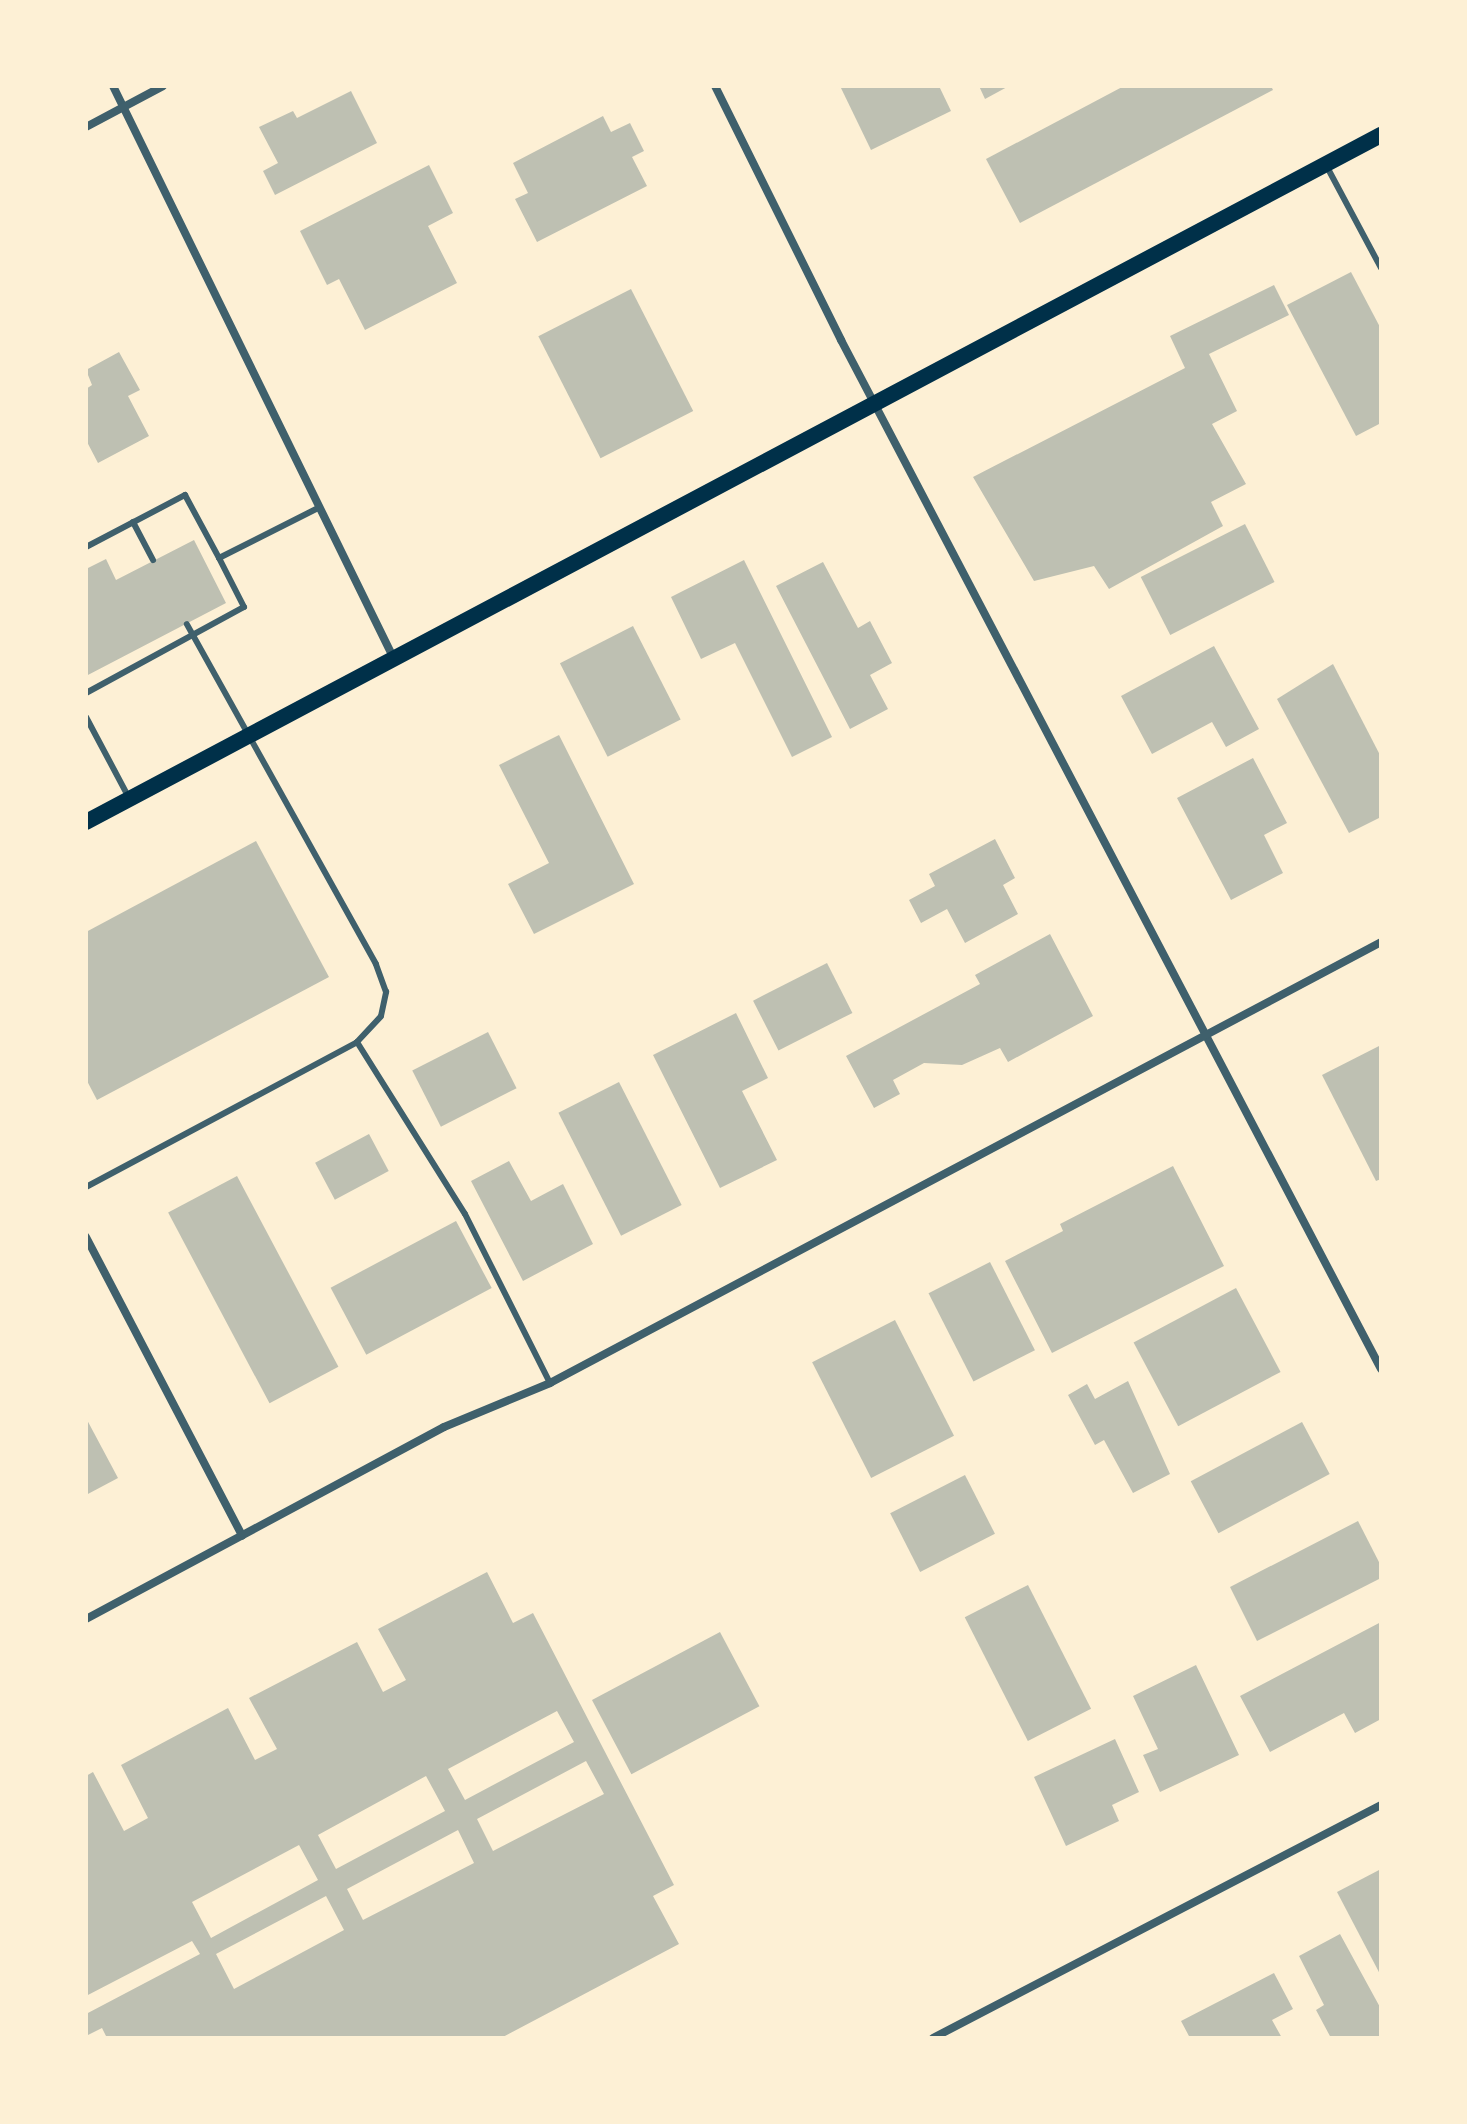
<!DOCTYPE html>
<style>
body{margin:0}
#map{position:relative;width:1467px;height:2124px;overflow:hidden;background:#fdf0d5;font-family:"Times New Roman",serif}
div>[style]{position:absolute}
.building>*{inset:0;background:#bec0b2;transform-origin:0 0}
.service>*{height:6px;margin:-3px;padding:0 3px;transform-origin:3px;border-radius:3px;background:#3f606c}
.minor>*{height:8px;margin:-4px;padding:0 4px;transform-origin:4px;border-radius:4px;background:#3f606c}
.secondary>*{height:16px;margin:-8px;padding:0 8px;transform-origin:8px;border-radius:8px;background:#003049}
span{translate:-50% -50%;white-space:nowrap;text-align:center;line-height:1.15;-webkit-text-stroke:7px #fdf0d5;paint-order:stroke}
.frame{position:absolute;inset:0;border:88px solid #fdf0d5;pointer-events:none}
</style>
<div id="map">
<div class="building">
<div style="clip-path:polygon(840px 86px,939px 86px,951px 111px,871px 150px)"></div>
<div style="clip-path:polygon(979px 86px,1009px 86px,985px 99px)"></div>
<div style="clip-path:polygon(1124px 86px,1271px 86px,1273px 90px,1020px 223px,986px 159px)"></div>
<div style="clip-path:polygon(351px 91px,377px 143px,275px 195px,263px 171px,278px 163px,259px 127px,293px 111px,297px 118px)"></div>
<div style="clip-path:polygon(603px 116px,611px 132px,630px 123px,644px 151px,632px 157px,647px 186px,537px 242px,515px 199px,528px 193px,513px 163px)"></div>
<div style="clip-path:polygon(429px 165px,453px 213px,428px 226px,457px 283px,365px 330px,339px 279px,327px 285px,300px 231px)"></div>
<div style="clip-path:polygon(1351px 272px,1381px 329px,1381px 423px,1356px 436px,1287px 305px)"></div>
<div style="clip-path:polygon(1274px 285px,1289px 315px,1209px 354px,1237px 411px,1212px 424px,1246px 484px,1211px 502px,1223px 526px,1109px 589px,1094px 566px,1034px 581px,973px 477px,1185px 368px,1170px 336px)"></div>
<div style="left:631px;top:289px;width:137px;height:104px;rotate:63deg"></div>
<div style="clip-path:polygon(119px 352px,140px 390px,128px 396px,149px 436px,98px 463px,86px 440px,86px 389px,92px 385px,86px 370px)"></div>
<div style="left:1245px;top:524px;width:65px;height:117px;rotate:63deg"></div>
<div style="clip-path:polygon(194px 540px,226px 603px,86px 676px,86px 569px,106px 559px,116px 580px)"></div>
<div style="clip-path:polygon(744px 560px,832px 737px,792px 757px,735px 643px,701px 659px,671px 597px)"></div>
<div style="clip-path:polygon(823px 562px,858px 628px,870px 621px,892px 663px,870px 675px,888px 709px,850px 729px,776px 586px)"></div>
<div style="left:633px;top:626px;width:105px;height:82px;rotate:63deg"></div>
<div style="clip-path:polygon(1214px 646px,1259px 729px,1226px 747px,1212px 722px,1152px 754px,1121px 696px)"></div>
<div style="clip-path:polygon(1333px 664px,1381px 757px,1381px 817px,1349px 833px,1277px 699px)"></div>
<div style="clip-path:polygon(559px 735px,634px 884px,534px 934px,508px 884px,549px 863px,499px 765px)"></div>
<div style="clip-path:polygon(1253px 758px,1287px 823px,1264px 835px,1283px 873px,1231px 900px,1177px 798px)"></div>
<div style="clip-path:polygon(995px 839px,1015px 878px,1003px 885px,1018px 914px,965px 943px,947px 909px,921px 923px,909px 900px,935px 886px,929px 874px)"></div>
<div style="clip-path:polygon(256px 841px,329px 977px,97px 1100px,86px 1079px,86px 932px)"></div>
<div style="clip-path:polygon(1050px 934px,1093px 1016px,1008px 1062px,1000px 1048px,962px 1065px,924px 1063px,893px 1080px,900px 1094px,874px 1108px,846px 1056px,980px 984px,975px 975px)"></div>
<div style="left:827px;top:963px;width:56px;height:83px;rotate:63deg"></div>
<div style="clip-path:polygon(736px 1013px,768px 1078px,742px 1091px,777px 1160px,720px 1188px,653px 1055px)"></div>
<div style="left:488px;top:1032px;width:63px;height:85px;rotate:63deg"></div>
<div style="clip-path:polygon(1381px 1045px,1381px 1179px,1376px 1181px,1322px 1075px)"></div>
<div style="left:619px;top:1082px;width:138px;height:68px;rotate:63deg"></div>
<div style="left:369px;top:1134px;width:42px;height:61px;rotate:62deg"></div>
<div style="clip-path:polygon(509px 1161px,531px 1201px,563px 1184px,593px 1244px,523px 1281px,471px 1181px)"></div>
<div style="clip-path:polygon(1173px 1166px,1224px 1266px,1052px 1353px,1005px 1261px,1063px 1231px,1060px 1224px)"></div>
<div style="left:237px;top:1176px;width:216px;height:78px;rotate:62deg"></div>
<div style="left:456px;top:1221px;width:76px;height:142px;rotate:62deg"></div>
<div style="left:990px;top:1262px;width:99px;height:69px;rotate:63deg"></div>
<div style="left:1236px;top:1288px;width:95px;height:116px;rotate:62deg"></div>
<div style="left:895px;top:1320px;width:130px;height:93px;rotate:63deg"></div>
<div style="clip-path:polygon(1128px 1381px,1170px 1474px,1133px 1493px,1104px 1440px,1095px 1445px,1068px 1395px,1087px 1384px,1095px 1399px)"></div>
<div style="clip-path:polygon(86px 1418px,118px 1478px,86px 1495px)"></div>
<div style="left:1302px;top:1422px;width:59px;height:126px;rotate:62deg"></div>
<div style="left:965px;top:1475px;width:66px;height:84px;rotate:63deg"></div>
<div style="clip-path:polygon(1358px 1521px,1381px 1566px,1381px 1578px,1257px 1641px,1230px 1587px)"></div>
<div style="clip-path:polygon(evenodd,487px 1572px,513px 1623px,533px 1613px,674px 1885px,653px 1896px,679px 1944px,501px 2038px,107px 2038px,102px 2028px,86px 2036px,86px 2014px,200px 1954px,192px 1941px,86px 1996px,86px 1776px,93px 1772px,124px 1831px,148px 1818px,121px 1765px,228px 1708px,255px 1760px,277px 1749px,249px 1698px,357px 1642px,383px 1692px,406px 1680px,378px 1629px,487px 1572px,557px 1711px,574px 1742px,465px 1800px,448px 1769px,557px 1711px,487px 1572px,586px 1761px,604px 1794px,493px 1851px,477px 1819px,586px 1761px,487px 1572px,426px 1776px,445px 1811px,336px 1869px,318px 1835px,426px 1776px,487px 1572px,458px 1830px,474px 1863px,363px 1920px,347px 1889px,458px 1830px,487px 1572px,299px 1845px,318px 1880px,211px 1938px,192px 1902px,299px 1845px,487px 1572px,326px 1896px,344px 1930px,234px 1989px,216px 1954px,326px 1896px)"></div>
<div style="left:1028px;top:1585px;width:139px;height:71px;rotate:63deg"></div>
<div style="clip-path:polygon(1381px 1622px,1381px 1719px,1355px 1733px,1344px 1713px,1270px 1752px,1240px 1696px)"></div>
<div style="left:720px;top:1632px;width:84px;height:145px;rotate:62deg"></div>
<div style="clip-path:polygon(1196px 1665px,1239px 1755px,1160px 1792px,1143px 1755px,1158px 1749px,1133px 1696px)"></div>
<div style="clip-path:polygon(1115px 1739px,1139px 1792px,1112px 1805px,1119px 1821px,1066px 1846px,1034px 1777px)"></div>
<div style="clip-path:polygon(1381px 1869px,1381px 1976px,1337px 1892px)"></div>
<div style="clip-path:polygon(1340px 1934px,1381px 2009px,1381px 2038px,1331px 2038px,1316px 2010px,1324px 2005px,1299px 1956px)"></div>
<div style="clip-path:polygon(1274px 1973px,1293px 2009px,1272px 2020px,1282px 2038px,1190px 2038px,1181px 2021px)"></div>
</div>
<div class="service">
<div style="left:1326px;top:165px;width:117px;rotate:61.9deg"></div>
<div style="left:133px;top:522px;width:43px;rotate:62.2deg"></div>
<div style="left:86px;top:547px;width:112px;rotate:-27.7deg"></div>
<div style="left:185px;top:495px;width:72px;rotate:61.6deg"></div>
<div style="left:86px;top:693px;width:180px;rotate:-28.6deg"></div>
<div style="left:244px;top:607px;width:55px;rotate:-117deg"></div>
<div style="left:219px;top:558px;width:111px;rotate:-26.8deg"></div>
<div style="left:86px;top:717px;width:89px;rotate:62deg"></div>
<div style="left:357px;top:1042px;width:203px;rotate:57.9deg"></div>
<div style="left:465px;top:1214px;width:189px;rotate:63.3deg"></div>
<div style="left:86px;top:1187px;width:307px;rotate:-28.1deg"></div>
<div style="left:357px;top:1042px;width:35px;rotate:-47deg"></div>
<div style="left:381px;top:1016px;width:25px;rotate:-78deg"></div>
<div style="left:386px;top:992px;width:30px;rotate:-110deg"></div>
<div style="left:376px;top:964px;width:389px;rotate:-119.1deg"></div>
</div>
<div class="minor">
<div style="left:113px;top:86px;width:638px;rotate:63.88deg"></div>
<div style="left:715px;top:86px;width:284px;rotate:63.6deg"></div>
<div style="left:841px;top:340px;width:1162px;rotate:62.31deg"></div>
<div style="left:86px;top:127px;width:87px;rotate:-28deg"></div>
<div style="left:86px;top:1237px;width:337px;rotate:62.4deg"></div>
<div style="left:86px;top:1619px;width:406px;rotate:-28.2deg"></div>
<div style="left:444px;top:1427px;width:115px;rotate:-22.5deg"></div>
<div style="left:550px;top:1383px;width:941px;rotate:-27.95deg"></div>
<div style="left:933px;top:2038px;width:505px;rotate:-27.48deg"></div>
</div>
<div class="secondary">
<div style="left:86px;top:822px;width:1466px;rotate:-27.95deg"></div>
</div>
<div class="frame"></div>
</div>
